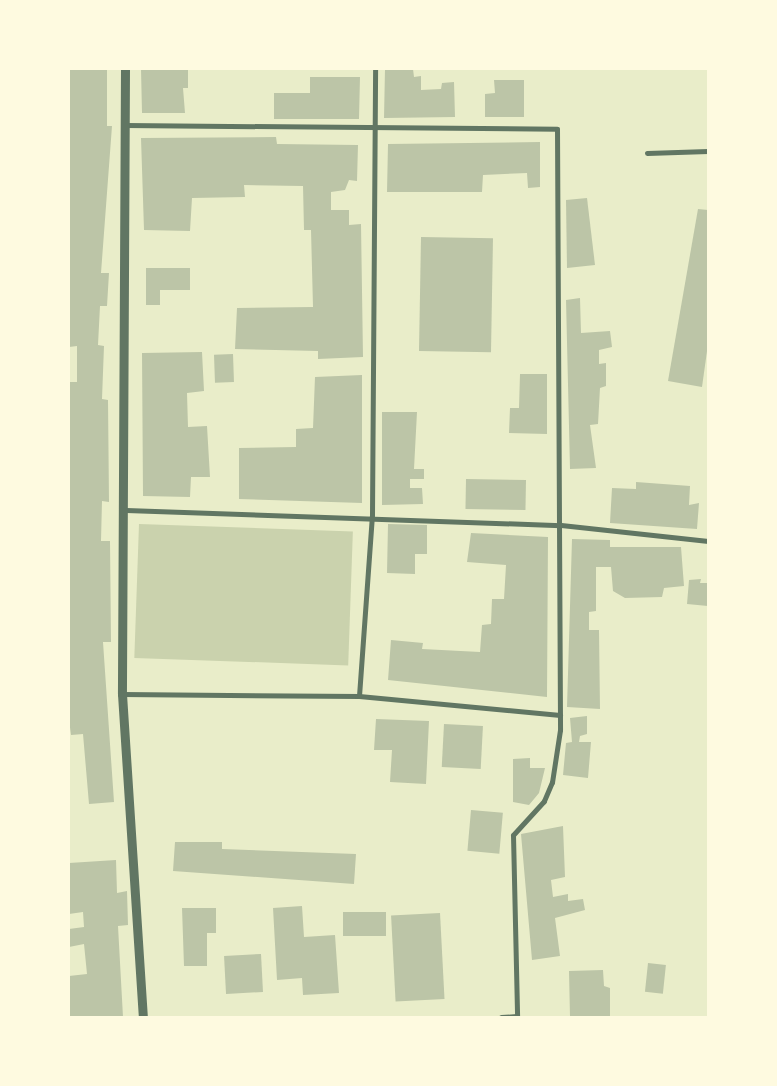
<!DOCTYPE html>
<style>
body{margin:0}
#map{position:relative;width:777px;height:1086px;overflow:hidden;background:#e9edc9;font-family:Ubuntu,sans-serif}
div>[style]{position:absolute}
.green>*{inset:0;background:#cad2ad;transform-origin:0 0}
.building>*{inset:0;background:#bcc5a7;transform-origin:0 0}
.minor>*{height:5px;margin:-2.5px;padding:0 2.5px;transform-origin:2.5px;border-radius:2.5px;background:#617663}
.tertiary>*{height:9px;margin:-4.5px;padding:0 4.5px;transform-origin:4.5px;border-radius:4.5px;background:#617663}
span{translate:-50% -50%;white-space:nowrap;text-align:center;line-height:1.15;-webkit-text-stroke:4px #fefae0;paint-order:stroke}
.frame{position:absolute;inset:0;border:70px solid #fefae0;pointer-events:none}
</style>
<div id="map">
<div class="green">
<div style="left:139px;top:524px;width:214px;height:134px;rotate:2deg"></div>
</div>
<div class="building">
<div style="clip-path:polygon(69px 69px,107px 69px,107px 126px,112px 126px,101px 273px,109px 273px,107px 306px,100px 306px,98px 345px,104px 346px,102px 399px,108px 400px,109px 502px,102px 501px,101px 541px,110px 541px,111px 642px,103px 642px,114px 802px,89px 804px,83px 734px,71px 735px,69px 720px,69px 382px,77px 382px,77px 346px,69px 347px)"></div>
<div style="clip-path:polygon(141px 69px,188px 69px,188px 88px,183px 88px,185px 113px,142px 113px)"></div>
<div style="clip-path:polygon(385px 69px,413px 69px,414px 77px,421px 76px,421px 90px,441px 89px,442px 83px,454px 82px,455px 117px,384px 118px)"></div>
<div style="clip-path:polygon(310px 77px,360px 77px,359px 119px,274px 119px,274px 93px,310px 93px)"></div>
<div style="clip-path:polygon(494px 80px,524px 80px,524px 117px,485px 117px,485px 94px,495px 93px)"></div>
<div style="clip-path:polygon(276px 137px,277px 144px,358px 145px,357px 181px,349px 180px,345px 190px,331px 192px,331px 210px,349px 210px,349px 225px,361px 224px,363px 357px,318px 359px,318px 351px,235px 349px,237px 308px,313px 307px,311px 230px,304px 230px,303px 186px,244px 185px,245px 197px,192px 198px,190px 231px,144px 230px,141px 138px)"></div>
<div style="clip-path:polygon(540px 142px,540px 187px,528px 188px,527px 173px,483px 175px,482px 192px,387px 192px,388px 144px)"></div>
<div style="clip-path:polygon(587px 198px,595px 265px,567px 268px,566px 200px)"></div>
<div style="clip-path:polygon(698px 209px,708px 210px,708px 344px,702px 387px,668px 381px)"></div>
<div style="left:421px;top:237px;width:72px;height:114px;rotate:1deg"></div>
<div style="clip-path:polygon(146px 268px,190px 268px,190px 290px,160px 290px,160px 305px,146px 305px)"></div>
<div style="clip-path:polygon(580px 298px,581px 333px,610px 331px,612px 347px,599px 350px,599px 364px,606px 363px,606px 386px,600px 388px,598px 424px,590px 425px,596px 468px,570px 469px,566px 300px)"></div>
<div style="clip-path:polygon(202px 352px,204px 391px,187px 393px,188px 427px,207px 426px,210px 477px,191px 477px,190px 497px,143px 496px,142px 353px)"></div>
<div style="left:233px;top:354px;width:28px;height:19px;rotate:88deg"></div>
<div style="clip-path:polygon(520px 374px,547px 374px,547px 434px,509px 433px,510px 408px,519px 408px)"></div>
<div style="clip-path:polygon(362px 375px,362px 503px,239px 499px,239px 448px,296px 447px,296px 429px,313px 428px,315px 377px)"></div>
<div style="clip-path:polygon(382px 412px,417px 412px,414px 469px,424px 469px,424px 479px,410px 479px,410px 488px,422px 488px,423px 504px,382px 505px)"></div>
<div style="left:466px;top:479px;width:60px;height:30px;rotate:1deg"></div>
<div style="clip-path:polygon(636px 482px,690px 486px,689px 505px,699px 503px,697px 529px,610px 523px,612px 488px,636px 489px)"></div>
<div style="clip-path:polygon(388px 524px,427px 525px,427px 554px,415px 554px,415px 574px,387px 573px)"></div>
<div style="clip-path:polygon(471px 533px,548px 537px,547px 697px,388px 680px,391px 640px,423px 643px,422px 649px,480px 652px,482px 625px,491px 624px,492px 599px,504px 599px,506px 565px,467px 562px)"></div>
<div style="clip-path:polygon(572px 539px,610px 540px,610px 547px,681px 547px,684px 586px,664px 588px,662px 597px,625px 598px,613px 591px,611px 567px,596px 567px,596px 611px,589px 612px,589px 630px,599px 630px,600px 709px,567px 707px)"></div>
<div style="clip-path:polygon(701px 579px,700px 583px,708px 583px,708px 606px,687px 604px,689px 580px)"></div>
<div style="clip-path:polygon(587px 716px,587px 734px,580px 736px,579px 742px,591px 742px,588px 778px,563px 775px,566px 743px,572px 742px,570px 718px)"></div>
<div style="clip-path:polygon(376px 719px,429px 721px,426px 784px,390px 782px,392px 750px,374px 750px)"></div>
<div style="left:444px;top:724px;width:39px;height:43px;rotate:3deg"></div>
<div style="clip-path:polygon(530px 758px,530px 768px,545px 768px,539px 793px,529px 805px,513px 802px,513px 759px)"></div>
<div style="left:471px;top:810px;width:32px;height:41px;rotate:5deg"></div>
<div style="clip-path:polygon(563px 826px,565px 877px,551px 880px,553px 897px,568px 894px,568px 901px,583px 899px,585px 910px,555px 918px,560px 956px,532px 960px,521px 834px)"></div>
<div style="clip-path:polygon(175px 842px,222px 842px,222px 849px,356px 854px,354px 884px,173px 871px)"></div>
<div style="clip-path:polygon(116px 860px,117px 893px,127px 891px,128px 925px,118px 926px,123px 1017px,69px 1017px,69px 976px,87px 974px,84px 944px,69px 947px,69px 929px,84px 927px,83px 912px,69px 914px,69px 863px)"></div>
<div style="clip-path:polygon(302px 906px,304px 937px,335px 935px,339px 993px,303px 995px,302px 978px,277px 980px,273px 908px)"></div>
<div style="clip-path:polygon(182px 908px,216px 908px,216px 933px,207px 933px,207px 966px,184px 966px)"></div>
<div style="left:386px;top:912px;width:24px;height:43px;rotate:90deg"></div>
<div style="left:440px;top:913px;width:86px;height:49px;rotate:87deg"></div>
<div style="left:261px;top:954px;width:38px;height:37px;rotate:87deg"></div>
<div style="left:648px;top:963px;width:18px;height:29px;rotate:6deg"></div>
<div style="clip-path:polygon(603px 970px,604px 986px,610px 988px,610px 1017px,570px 1017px,569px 971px)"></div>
</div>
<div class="minor">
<div style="left:125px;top:125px;width:432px;rotate:0.5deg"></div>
<div style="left:557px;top:129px;width:601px;rotate:89.71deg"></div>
<div style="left:560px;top:730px;width:53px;rotate:98.7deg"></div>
<div style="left:552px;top:782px;width:21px;rotate:113deg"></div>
<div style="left:544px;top:801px;width:46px;rotate:132.4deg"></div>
<div style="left:513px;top:835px;width:181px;rotate:88.7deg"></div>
<div style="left:517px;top:1016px;width:16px;rotate:176deg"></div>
<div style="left:647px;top:153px;width:61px;rotate:-1.9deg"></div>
<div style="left:126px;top:510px;width:435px;rotate:2deg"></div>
<div style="left:561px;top:525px;width:148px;rotate:6.2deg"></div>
<div style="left:122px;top:694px;width:237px;rotate:0.5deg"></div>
<div style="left:359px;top:696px;width:202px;rotate:5.4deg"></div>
<div style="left:359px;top:696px;width:181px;rotate:-85.9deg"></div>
<div style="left:372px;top:515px;width:446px;rotate:-89.6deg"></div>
</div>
<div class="tertiary">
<div style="left:125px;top:69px;width:625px;rotate:90.28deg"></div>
<div style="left:122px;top:694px;width:324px;rotate:86.3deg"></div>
</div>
<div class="frame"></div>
</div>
